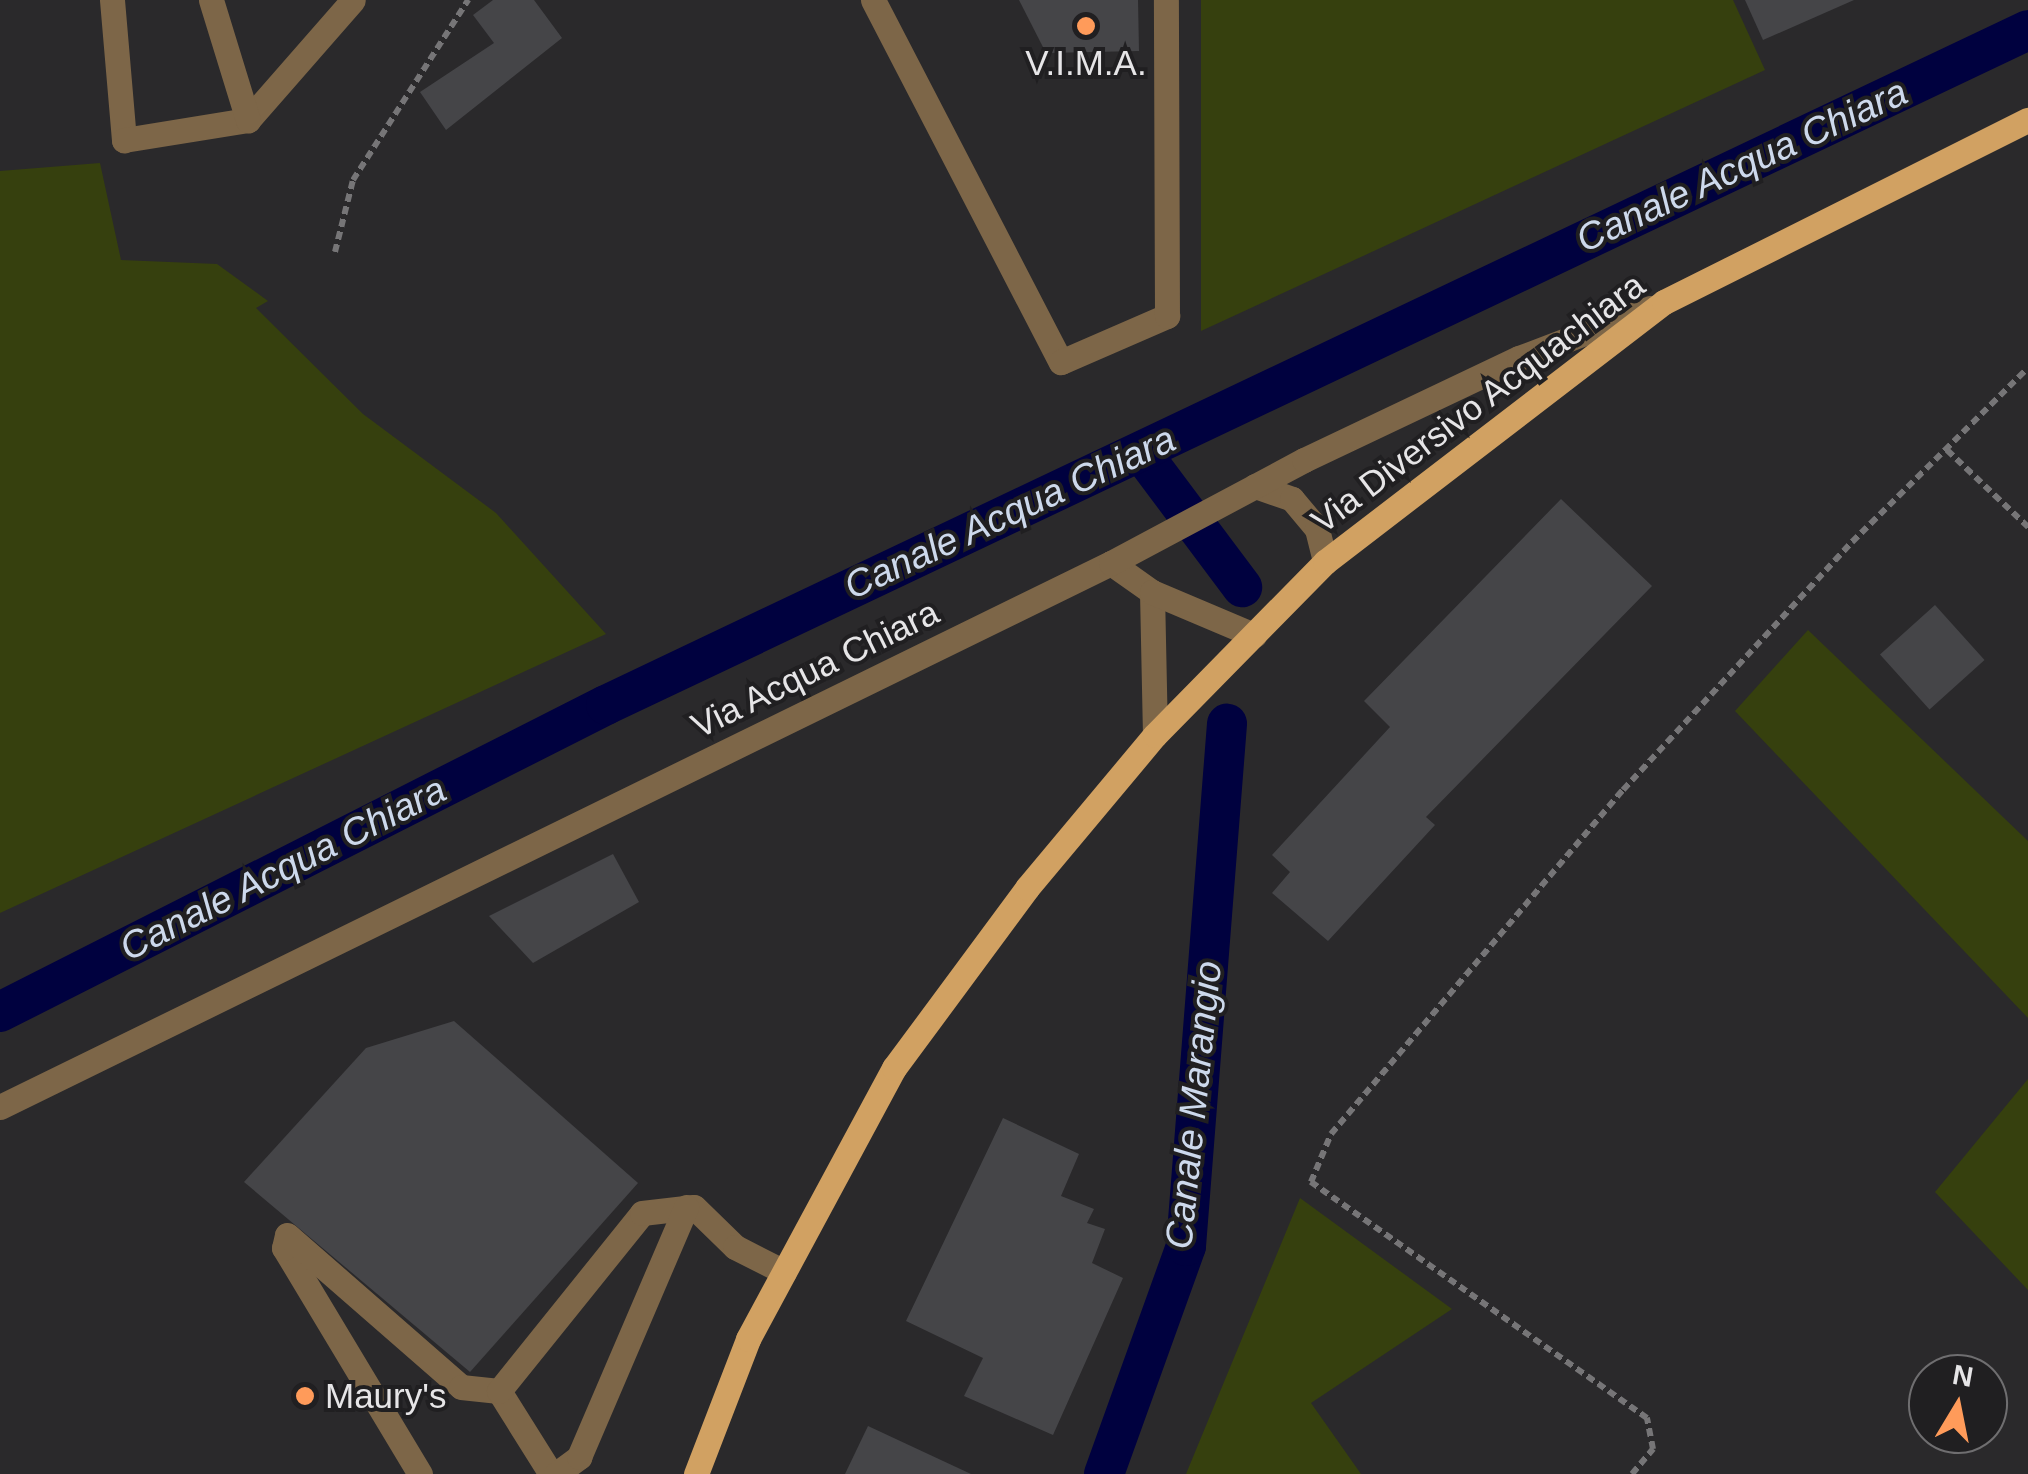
<!DOCTYPE html>
<style>
body{margin:0}
#map{position:relative;width:2028px;height:1474px;overflow:hidden;background:#2a292b;font-family:Arial,sans-serif}
div>[style]{position:absolute}
.green>*{inset:0;background:#36400e}
.canal>*{height:40px;margin:-20px;padding:0 20px;transform-origin:20px;border-radius:20px;background:#00013f}
.building>*{inset:0;background:#454548;transform-origin:0 0}
.path>*{height:6px;margin-top:-3px;transform-origin:0;background:repeating-linear-gradient(90deg,#767577 0 8px,transparent 0 13px)}
.minor>*{height:25px;margin:-12.5px;padding:0 12.5px;transform-origin:12.5px;border-radius:12.5px;background:#7d6648}
.major>*{height:25px;margin:-12.5px;padding:0 12.5px;transform-origin:12.5px;border-radius:12.5px;background:#d1a162}
.dots>*{width:28px;height:28px;translate:-50% -50%;box-sizing:border-box;border:5px solid #201f21;border-radius:50%}
span{translate:-50% -50%;white-space:nowrap;text-align:center;line-height:1.15;-webkit-text-stroke:8px #201f21;paint-order:stroke}
.poi-label{font-size:35px;color:#e6e5e7}
.left{translate:0 -50%;text-align:left}
.street-label{font-size:35px;color:#e6e5e7}
.water-label{font-size:38px;color:#cdd9ec;font-style:italic}
.north{position:absolute;left:1908px;top:1354px;width:100px;height:100px;box-sizing:border-box;background:#201f21;border:2px solid #6f6e70;border-radius:50%;rotate:10deg;font-size:28px;font-weight:700;line-height:40px;text-align:center;color:#e6e5e7}
.north::after{content:'';display:block;margin:auto;width:35px;height:45px;background:#ff9b5a;clip-path:polygon(50% 0,100% 100%,50% 72%,0 100%)}
</style>
<div id="map">
<div class="green">
<div style="clip-path:polygon(1201px 0,1733px 0,1765px 70px,1201px 331px)"></div>
<div style="clip-path:polygon(100px 163px,121px 260px,217px 264px,268px 301px,256px 308px,363px 414px,496px 513px,606px 634px,0 913px,0 171px)"></div>
<div style="clip-path:polygon(1808px 630px,2028px 841px,2028px 1018px,1735px 711px)"></div>
<div style="clip-path:polygon(2028px 1079px,2028px 1290px,1935px 1192px)"></div>
<div style="clip-path:polygon(1300px 1198px,1452px 1309px,1311px 1403px,1361px 1474px,1186px 1474px)"></div>
</div>
<div class="canal">
<div style="left:1141px;top:452px;width:169px;rotate:53.2deg"></div>
<div style="left:0;top:1012px;width:679px;rotate:-26.87deg"></div>
<div style="left:606px;top:705px;width:1574px;rotate:-25.39deg"></div>
<div style="left:1104px;top:1474px;width:242px;rotate:-70.2deg"></div>
<div style="left:1186px;top:1246px;width:524px;rotate:-85.51deg"></div>
</div>
<div class="building">
<div style="clip-path:polygon(493px 0,534px 0,562px 38px,446px 130px,420px 92px,494px 43px,473px 15px)"></div>
<div style="clip-path:polygon(1019px 0,1138px 0,1139px 51px,1046px 53px)"></div>
<div style="clip-path:polygon(1745px 0,1854px 0,1763px 40px)"></div>
<div style="clip-path:polygon(1561px 499px,1652px 586px,1426px 817px,1435px 825px,1328px 941px,1272px 893px,1290px 872px,1272px 855px,1390px 727px,1364px 701px)"></div>
<div style="left:1935px;top:605px;width:74px;height:74px;rotate:48deg"></div>
<div style="clip-path:polygon(613px 854px,639px 902px,533px 963px,489px 916px)"></div>
<div style="clip-path:polygon(454px 1021px,638px 1183px,470px 1372px,244px 1182px,366px 1048px)"></div>
<div style="clip-path:polygon(1003px 1118px,1079px 1154px,1061px 1196px,1094px 1209px,1087px 1223px,1105px 1229px,1092px 1263px,1123px 1278px,1053px 1435px,964px 1396px,983px 1358px,906px 1321px)"></div>
<div style="clip-path:polygon(868px 1426px,971px 1474px,845px 1474px)"></div>
</div>
<div class="path">
<div style="left:335px;top:252px;width:74px;rotate:-76deg"></div>
<div style="left:353px;top:180px;width:214px;rotate:-57.4deg"></div>
<div style="left:1947px;top:450px;width:112px;rotate:43.5deg"></div>
<div style="left:1632px;top:1474px;width:33px;rotate:-50deg"></div>
<div style="left:1653px;top:1449px;width:32px;rotate:-101deg"></div>
<div style="left:1647px;top:1418px;width:411px;rotate:-144.9deg"></div>
<div style="left:1311px;top:1182px;width:52px;rotate:-67.4deg"></div>
<div style="left:1331px;top:1134px;width:451px;rotate:-49.7deg"></div>
<div style="left:1623px;top:790px;width:338px;rotate:-47.3deg"></div>
<div style="left:1852px;top:542px;width:247px;rotate:-44.7deg"></div>
</div>
<div class="minor">
<div style="left:112px;top:0;width:141px;rotate:85.1deg"></div>
<div style="left:124px;top:140px;width:126px;rotate:-9.2deg"></div>
<div style="left:248px;top:120px;width:159px;rotate:-48.8deg"></div>
<div style="left:211px;top:0;width:126px;rotate:72.9deg"></div>
<div style="left:873px;top:0;width:408px;rotate:62.6deg"></div>
<div style="left:1061px;top:362px;width:116px;rotate:-23.5deg"></div>
<div style="left:1167px;top:316px;width:316px;rotate:-90.2deg"></div>
<div style="left:1255px;top:486px;width:39px;rotate:19deg"></div>
<div style="left:1292px;top:499px;width:39px;rotate:50deg"></div>
<div style="left:1317px;top:529px;width:34px;rotate:76deg"></div>
<div style="left:1111px;top:563px;width:50px;rotate:35.3deg"></div>
<div style="left:1152px;top:592px;width:143px;rotate:88.8deg"></div>
<div style="left:1152px;top:592px;width:111px;rotate:22.9deg"></div>
<div style="left:0;top:1107px;width:1237px;rotate:-26.09deg"></div>
<div style="left:1111px;top:563px;width:219px;rotate:-28.1deg"></div>
<div style="left:1304px;top:460px;width:238px;rotate:-25.4deg"></div>
<div style="left:1519px;top:358px;width:140px;rotate:-20.9deg"></div>
<div style="left:420px;top:1474px;width:264px;rotate:-121deg"></div>
<div style="left:284px;top:1248px;width:13px;rotate:-77deg"></div>
<div style="left:287px;top:1235px;width:231px;rotate:41.1deg"></div>
<div style="left:461px;top:1387px;width:38px;rotate:6deg"></div>
<div style="left:551px;top:1474px;width:98px;rotate:-122.1deg"></div>
<div style="left:499px;top:1391px;width:228px;rotate:-51.2deg"></div>
<div style="left:642px;top:1213px;width:52px;rotate:-6.6deg"></div>
<div style="left:694px;top:1207px;width:57px;rotate:44.3deg"></div>
<div style="left:735px;top:1247px;width:55px;rotate:27deg"></div>
<div style="left:556px;top:1474px;width:29px;rotate:-36deg"></div>
<div style="left:579px;top:1457px;width:272px;rotate:-66.8deg"></div>
</div>
<div class="major">
<div style="left:696px;top:1474px;width:145px;rotate:-68.9deg"></div>
<div style="left:748px;top:1339px;width:308px;rotate:-61.7deg"></div>
<div style="left:894px;top:1068px;width:224px;rotate:-53.5deg"></div>
<div style="left:1027px;top:888px;width:199px;rotate:-50.1deg"></div>
<div style="left:1155px;top:735px;width:243px;rotate:-45.5deg"></div>
<div style="left:1325px;top:562px;width:427px;rotate:-37.5deg"></div>
<div style="left:1664px;top:302px;width:407px;rotate:-26.6deg"></div>
</div>
<div class="dots">
<div style="left:1086px;top:26px;background:#ff9b5a"></div>
<div style="left:305px;top:1396px;background:#ff9b5a"></div>
</div>
<div class="poi-label">
<span style="left:1086px;top:63px">V.I.M.A.</span>
<span class="left" style="left:325px;top:1396px">Maury's</span>
</div>
<div class="street-label">
<span style="left:1478px;top:403px;rotate:-37deg">Via Diversivo Acquachiara</span>
<span style="left:815px;top:669px;rotate:-26deg">Via Acqua Chiara</span>
</div>
<div class="water-label">
<span style="left:1742px;top:166px;rotate:-25deg">Canale Acqua Chiara</span>
<span style="left:1010px;top:513px;rotate:-25deg">Canale Acqua Chiara</span>
<span style="left:283px;top:869px;rotate:-27deg">Canale Acqua Chiara</span>
<span style="left:1194px;top:1105px;rotate:-84deg">Canale Marangio</span>
</div>
<div class="north">N</div>
</div>
